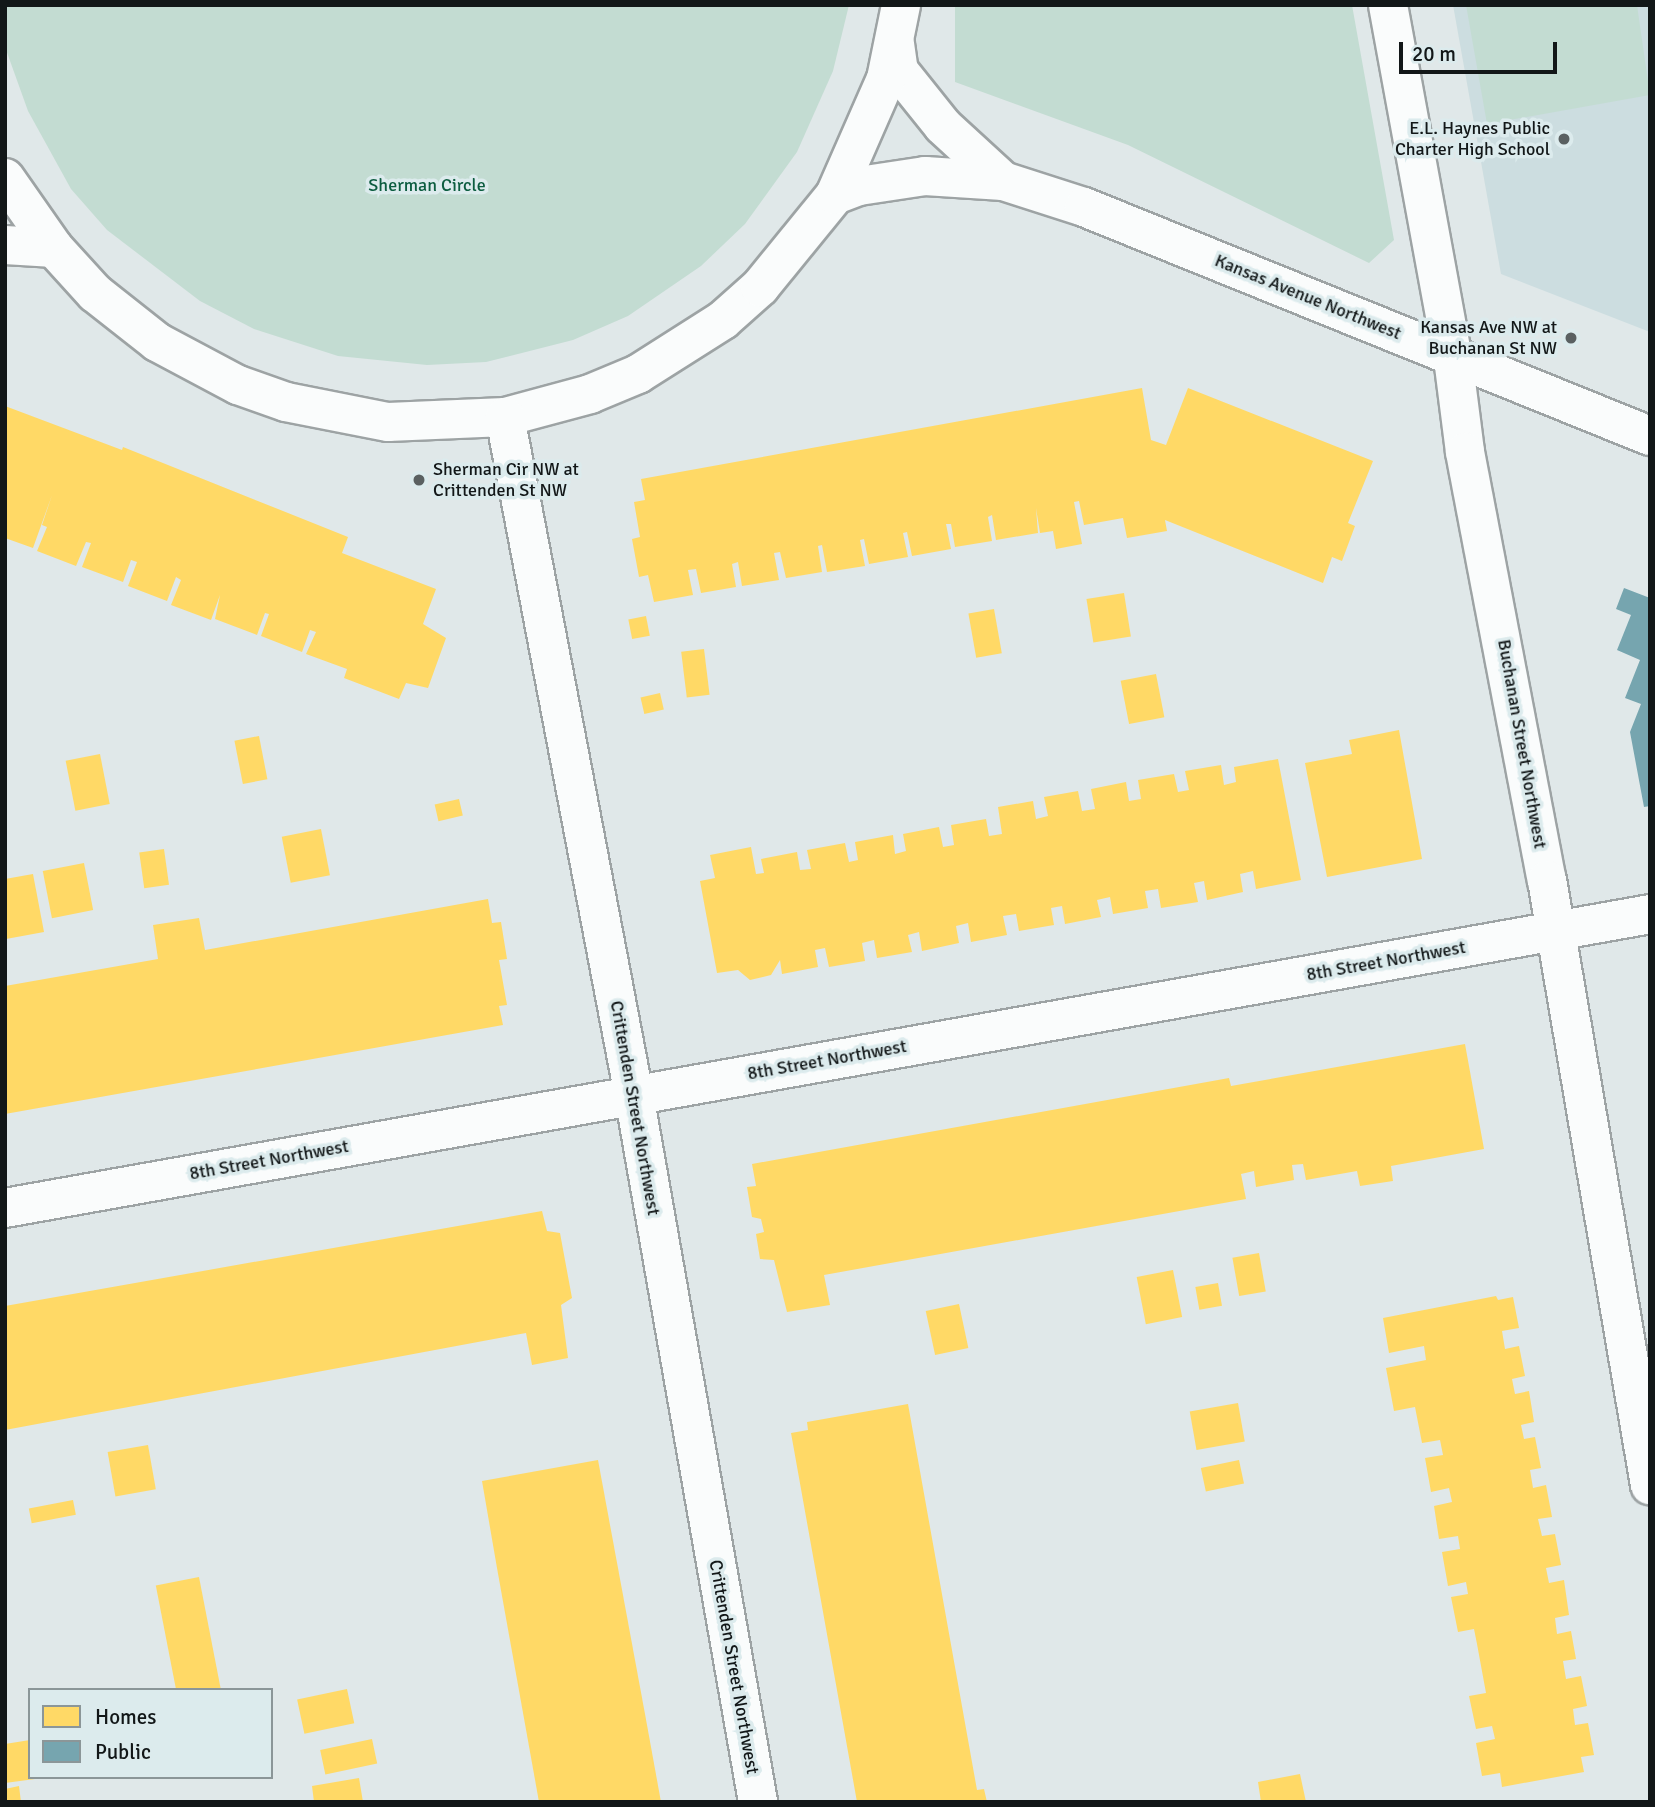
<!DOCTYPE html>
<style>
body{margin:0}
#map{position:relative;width:1655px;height:1807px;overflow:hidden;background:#e0e8e9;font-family:Signika,sans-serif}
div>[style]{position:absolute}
.built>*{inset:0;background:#ccdde0}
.green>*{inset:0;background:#c3dcd2}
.homes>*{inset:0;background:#ffd966;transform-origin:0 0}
.public>*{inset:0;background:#76a5af}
.roads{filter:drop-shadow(2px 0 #9da3a4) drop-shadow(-2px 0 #9da3a4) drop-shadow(0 2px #9da3a4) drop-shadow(0 -2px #9da3a4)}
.minor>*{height:38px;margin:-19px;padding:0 19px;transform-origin:19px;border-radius:19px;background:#fafcfc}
.dots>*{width:19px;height:19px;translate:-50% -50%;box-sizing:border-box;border:4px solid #dcebed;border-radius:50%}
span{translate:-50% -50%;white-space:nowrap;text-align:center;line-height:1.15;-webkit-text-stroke:7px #dcebed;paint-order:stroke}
.poi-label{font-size:18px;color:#121718}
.right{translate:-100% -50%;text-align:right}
.left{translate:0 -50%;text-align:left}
.park-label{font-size:18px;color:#0c5d40}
.street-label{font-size:18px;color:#121718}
.frame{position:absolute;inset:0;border:7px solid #121718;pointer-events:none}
.legend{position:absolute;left:28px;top:1688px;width:245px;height:91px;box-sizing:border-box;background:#dcebed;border:2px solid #8b9698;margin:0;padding:9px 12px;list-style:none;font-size:21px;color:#121718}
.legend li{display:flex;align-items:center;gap:14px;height:35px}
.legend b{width:35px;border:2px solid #8b9698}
.scale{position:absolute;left:1399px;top:42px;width:158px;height:32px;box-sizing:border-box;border:4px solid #121718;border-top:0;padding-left:9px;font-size:21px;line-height:24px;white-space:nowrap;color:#121718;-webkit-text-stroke:5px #dcebed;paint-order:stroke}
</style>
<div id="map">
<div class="built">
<div style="clip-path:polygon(1453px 5px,1650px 5px,1650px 332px,1501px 274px)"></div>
</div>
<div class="green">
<div style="clip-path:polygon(5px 5px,849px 5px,833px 71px,797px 152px,745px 224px,701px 266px,628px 316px,573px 340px,486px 362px,427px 365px,338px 356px,254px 329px,200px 301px,107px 230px,71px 189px,28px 111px,5px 47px)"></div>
<div style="clip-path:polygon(955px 5px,1352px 5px,1394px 240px,1369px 263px,1128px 145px,955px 82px)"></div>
<div style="clip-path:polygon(1466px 5px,1637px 5px,1650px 95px,1487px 124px)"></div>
</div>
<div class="homes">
<div style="clip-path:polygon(1142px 388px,1151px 440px,1166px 445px,1188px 388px,1373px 461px,1348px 523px,1355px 526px,1342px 561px,1332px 557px,1323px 583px,1165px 520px,1167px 531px,1127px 538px,1123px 518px,1084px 525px,1079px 501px,1074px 502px,1082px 544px,1056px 549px,1053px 531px,1040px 533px,1036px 508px,1038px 533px,996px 540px,992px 515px,988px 517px,992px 541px,955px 547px,951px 524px,946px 524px,951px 549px,912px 556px,907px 532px,903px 533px,908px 557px,869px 564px,864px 539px,860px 540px,865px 566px,827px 572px,822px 545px,818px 546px,822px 572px,786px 578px,780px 552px,774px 553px,779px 580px,742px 586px,738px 562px,732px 564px,736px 587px,701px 593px,696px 569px,688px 570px,693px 595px,654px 602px,648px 575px,639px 577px,632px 539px,640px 537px,634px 502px,645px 500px,641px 479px)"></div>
<div style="clip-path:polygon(5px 406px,122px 450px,123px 447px,348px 537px,342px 553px,436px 589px,423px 624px,446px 638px,428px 688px,406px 683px,399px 699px,344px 678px,347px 669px,306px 654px,316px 632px,310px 630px,302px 652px,261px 636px,269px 614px,265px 613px,257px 635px,215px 619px,220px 595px,211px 620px,171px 605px,181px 580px,176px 577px,167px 601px,128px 586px,137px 562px,131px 560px,123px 582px,82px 567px,91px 543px,86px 542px,76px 566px,37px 551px,47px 527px,42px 525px,52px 495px,33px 548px,5px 538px)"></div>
<div style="left:1124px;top:593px;width:44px;height:38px;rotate:81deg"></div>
<div style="left:994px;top:609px;width:45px;height:26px;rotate:80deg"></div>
<div style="left:646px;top:616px;width:20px;height:18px;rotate:79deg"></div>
<div style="left:704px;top:649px;width:46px;height:23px;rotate:83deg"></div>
<div style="left:1156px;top:674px;width:44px;height:36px;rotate:79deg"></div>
<div style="left:660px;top:693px;width:17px;height:20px;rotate:77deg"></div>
<div style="clip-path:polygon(1399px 730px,1422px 859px,1327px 877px,1305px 763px,1352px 754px,1349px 740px)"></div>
<div style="left:259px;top:736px;width:44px;height:25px;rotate:79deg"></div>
<div style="left:100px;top:754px;width:51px;height:35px;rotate:79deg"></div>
<div style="clip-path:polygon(1278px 759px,1301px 880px,1256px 889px,1253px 871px,1240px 874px,1243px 892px,1207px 900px,1204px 881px,1194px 883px,1198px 902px,1161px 908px,1158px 889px,1145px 891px,1148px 908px,1113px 914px,1110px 897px,1097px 900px,1101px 917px,1065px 924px,1062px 906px,1051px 908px,1054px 925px,1019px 931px,1016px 914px,1003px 916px,1007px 935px,971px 942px,968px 923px,956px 926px,959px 943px,922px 951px,919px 932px,908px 935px,912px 952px,877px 958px,874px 940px,862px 943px,865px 961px,829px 967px,825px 948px,815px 950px,818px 967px,782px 974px,780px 960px,771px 975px,750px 980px,738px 970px,717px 973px,700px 881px,715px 878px,710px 855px,751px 847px,756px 874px,764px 873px,761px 859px,797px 852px,800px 870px,811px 869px,807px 850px,845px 843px,849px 862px,858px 860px,855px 842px,893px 835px,895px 854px,906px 851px,903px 834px,939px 827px,943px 847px,954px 845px,951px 825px,986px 819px,989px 836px,1002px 834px,998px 807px,1033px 801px,1036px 819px,1048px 816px,1044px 797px,1078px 791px,1082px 811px,1095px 809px,1091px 789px,1126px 782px,1129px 801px,1141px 799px,1138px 780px,1174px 774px,1178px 792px,1189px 790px,1185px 771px,1221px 765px,1224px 785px,1236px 782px,1234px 767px)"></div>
<div style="left:459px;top:799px;width:17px;height:25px;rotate:77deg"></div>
<div style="left:321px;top:829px;width:47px;height:40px;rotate:79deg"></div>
<div style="left:164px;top:849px;width:36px;height:25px;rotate:82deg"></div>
<div style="left:84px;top:863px;width:48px;height:42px;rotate:79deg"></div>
<div style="clip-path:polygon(33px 874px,44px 932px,6px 939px,5px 879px)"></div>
<div style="clip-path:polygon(488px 899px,492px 923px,501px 922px,507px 959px,499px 960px,507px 1005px,499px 1006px,503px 1025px,5px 1114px,5px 986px,158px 959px,153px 925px,199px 918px,205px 950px)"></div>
<div style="clip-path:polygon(1465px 1044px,1484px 1149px,1391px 1166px,1393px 1181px,1360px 1186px,1357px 1171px,1306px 1180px,1303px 1164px,1292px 1165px,1294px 1180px,1256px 1187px,1254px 1171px,1241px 1174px,1246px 1199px,824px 1275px,830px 1305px,787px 1312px,774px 1260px,760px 1259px,756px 1234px,764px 1232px,761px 1219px,752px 1217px,747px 1187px,756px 1186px,752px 1164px,1229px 1078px,1231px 1086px)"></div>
<div style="clip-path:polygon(542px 1211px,547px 1231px,560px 1233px,572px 1298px,561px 1305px,568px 1358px,532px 1365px,526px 1333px,5px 1430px,5px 1306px)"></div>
<div style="left:1259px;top:1253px;width:39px;height:27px;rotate:80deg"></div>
<div style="left:1173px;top:1270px;width:48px;height:37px;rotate:79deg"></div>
<div style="left:1218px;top:1283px;width:23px;height:23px;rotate:80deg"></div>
<div style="clip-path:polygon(1496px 1296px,1498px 1300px,1513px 1297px,1519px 1328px,1502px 1331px,1505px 1349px,1519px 1346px,1525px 1376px,1512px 1379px,1515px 1394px,1529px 1391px,1534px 1422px,1521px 1425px,1524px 1439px,1535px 1437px,1541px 1468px,1530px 1470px,1533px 1488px,1546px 1485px,1552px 1517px,1538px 1519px,1542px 1536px,1555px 1534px,1561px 1565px,1546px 1568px,1549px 1583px,1564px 1580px,1569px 1615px,1555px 1618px,1557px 1634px,1571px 1631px,1576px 1659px,1563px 1661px,1566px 1679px,1581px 1676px,1587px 1706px,1573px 1709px,1575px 1725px,1588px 1723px,1594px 1755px,1581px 1757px,1584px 1772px,1502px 1787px,1500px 1773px,1482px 1776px,1476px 1743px,1495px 1739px,1492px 1726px,1476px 1729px,1469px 1696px,1486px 1693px,1477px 1644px,1474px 1629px,1458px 1632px,1451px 1597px,1468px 1594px,1466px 1582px,1448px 1586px,1442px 1552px,1460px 1549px,1458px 1536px,1439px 1539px,1434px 1506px,1452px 1502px,1449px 1488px,1431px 1492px,1425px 1458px,1443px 1455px,1440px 1440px,1422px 1443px,1415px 1407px,1394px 1411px,1386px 1368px,1426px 1360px,1424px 1346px,1389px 1353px,1383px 1318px)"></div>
<div style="left:959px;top:1304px;width:45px;height:34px;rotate:78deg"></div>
<div style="left:1238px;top:1403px;width:39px;height:49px;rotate:80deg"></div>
<div style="clip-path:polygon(908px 1404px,977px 1790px,984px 1789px,987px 1802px,857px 1802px,791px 1433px,808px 1430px,807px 1422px)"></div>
<div style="left:148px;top:1445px;width:45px;height:41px;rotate:80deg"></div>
<div style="clip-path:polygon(598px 1460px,645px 1714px,661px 1802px,539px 1802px,497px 1568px,482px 1481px)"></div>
<div style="left:1239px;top:1460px;width:24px;height:39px;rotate:78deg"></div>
<div style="left:73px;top:1500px;width:15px;height:45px;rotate:79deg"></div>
<div style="left:199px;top:1577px;width:115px;height:44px;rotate:79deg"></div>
<div style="left:347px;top:1689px;width:35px;height:51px;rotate:78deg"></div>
<div style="left:372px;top:1739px;width:25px;height:53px;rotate:78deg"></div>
<div style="clip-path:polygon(30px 1740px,30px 1777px,35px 1779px,5px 1783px,5px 1744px)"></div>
<div style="clip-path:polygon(1300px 1774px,1306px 1802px,1261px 1802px,1258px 1782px)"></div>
<div style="clip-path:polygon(359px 1778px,363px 1802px,314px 1802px,312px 1786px)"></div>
<div style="clip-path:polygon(19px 1786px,21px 1802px,5px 1802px,5px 1789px)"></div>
</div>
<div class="public">
<div style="clip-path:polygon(1624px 588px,1650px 598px,1650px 806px,1644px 807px,1630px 732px,1641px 704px,1625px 698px,1640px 660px,1617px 650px,1631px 615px,1616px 609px)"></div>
</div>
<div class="roads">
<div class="minor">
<div style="left:1388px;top:5px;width:359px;rotate:79.6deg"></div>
<div style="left:1453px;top:358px;width:95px;rotate:82.7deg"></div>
<div style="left:1465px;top:452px;width:436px;rotate:79.2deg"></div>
<div style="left:1547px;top:880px;width:614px;rotate:80.34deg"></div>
<div style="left:895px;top:44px;width:27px;rotate:82deg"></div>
<div style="left:899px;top:71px;width:70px;rotate:51.3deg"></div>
<div style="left:943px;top:126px;width:81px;rotate:42.5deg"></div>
<div style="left:5px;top:178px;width:85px;rotate:55deg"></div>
<div style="left:54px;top:248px;width:61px;rotate:47.7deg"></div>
<div style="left:95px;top:293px;width:79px;rotate:38.3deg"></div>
<div style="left:157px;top:342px;width:92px;rotate:28deg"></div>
<div style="left:238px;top:385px;width:51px;rotate:19.5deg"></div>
<div style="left:286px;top:402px;width:104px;rotate:11.1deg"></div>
<div style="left:388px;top:422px;width:117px;rotate:-2.4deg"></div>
<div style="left:505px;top:417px;width:88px;rotate:-15.1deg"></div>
<div style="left:590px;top:394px;width:52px;rotate:-22.6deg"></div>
<div style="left:638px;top:374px;width:101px;rotate:-32.4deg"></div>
<div style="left:723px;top:320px;width:50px;rotate:-41.7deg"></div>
<div style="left:760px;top:287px;width:119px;rotate:-50.8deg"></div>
<div style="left:835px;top:195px;width:127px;rotate:-66.3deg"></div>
<div style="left:886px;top:79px;width:76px;rotate:-78.5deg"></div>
<div style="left:835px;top:195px;width:26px;rotate:-21deg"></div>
<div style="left:859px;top:186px;width:67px;rotate:-8.6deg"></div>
<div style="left:925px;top:176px;width:78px;rotate:3.7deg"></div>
<div style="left:1003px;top:181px;width:85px;rotate:17.8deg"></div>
<div style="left:1084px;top:207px;width:611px;rotate:22.03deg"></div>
<div style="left:5px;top:245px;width:49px;rotate:3.5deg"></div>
<div style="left:505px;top:417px;width:690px;rotate:79.23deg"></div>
<div style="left:634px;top:1095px;width:718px;rotate:80.05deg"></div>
<div style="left:5px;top:1208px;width:1671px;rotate:-10.13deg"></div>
</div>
</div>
<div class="dots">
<div style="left:1564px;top:139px;background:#5a6061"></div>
<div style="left:1571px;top:338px;background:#5a6061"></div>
<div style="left:419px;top:480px;background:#5a6061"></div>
</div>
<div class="poi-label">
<span class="right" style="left:1550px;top:139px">E.L. Haynes Public<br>Charter High School</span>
<span class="right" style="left:1557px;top:338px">Kansas Ave NW at<br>Buchanan St NW</span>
<span class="left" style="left:433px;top:480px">Sherman Cir NW at<br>Crittenden St NW</span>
</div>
<div class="park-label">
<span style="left:427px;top:185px">Sherman Circle</span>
</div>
<div class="street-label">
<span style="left:1308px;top:297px;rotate:22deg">Kansas Avenue Northwest</span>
<span style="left:1522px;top:744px;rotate:80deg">Buchanan Street Northwest</span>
<span style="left:1386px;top:961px;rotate:-10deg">8th Street Northwest</span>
<span style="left:827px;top:1060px;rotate:-10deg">8th Street Northwest</span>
<span style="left:635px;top:1108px;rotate:80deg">Crittenden Street Northwest</span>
<span style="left:269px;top:1160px;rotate:-10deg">8th Street Northwest</span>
<span style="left:734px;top:1667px;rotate:80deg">Crittenden Street Northwest</span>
</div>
<div class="frame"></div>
<ul class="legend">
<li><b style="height:19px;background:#ffd966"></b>Homes</li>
<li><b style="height:19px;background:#76a5af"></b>Public</li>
</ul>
<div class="scale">20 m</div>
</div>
